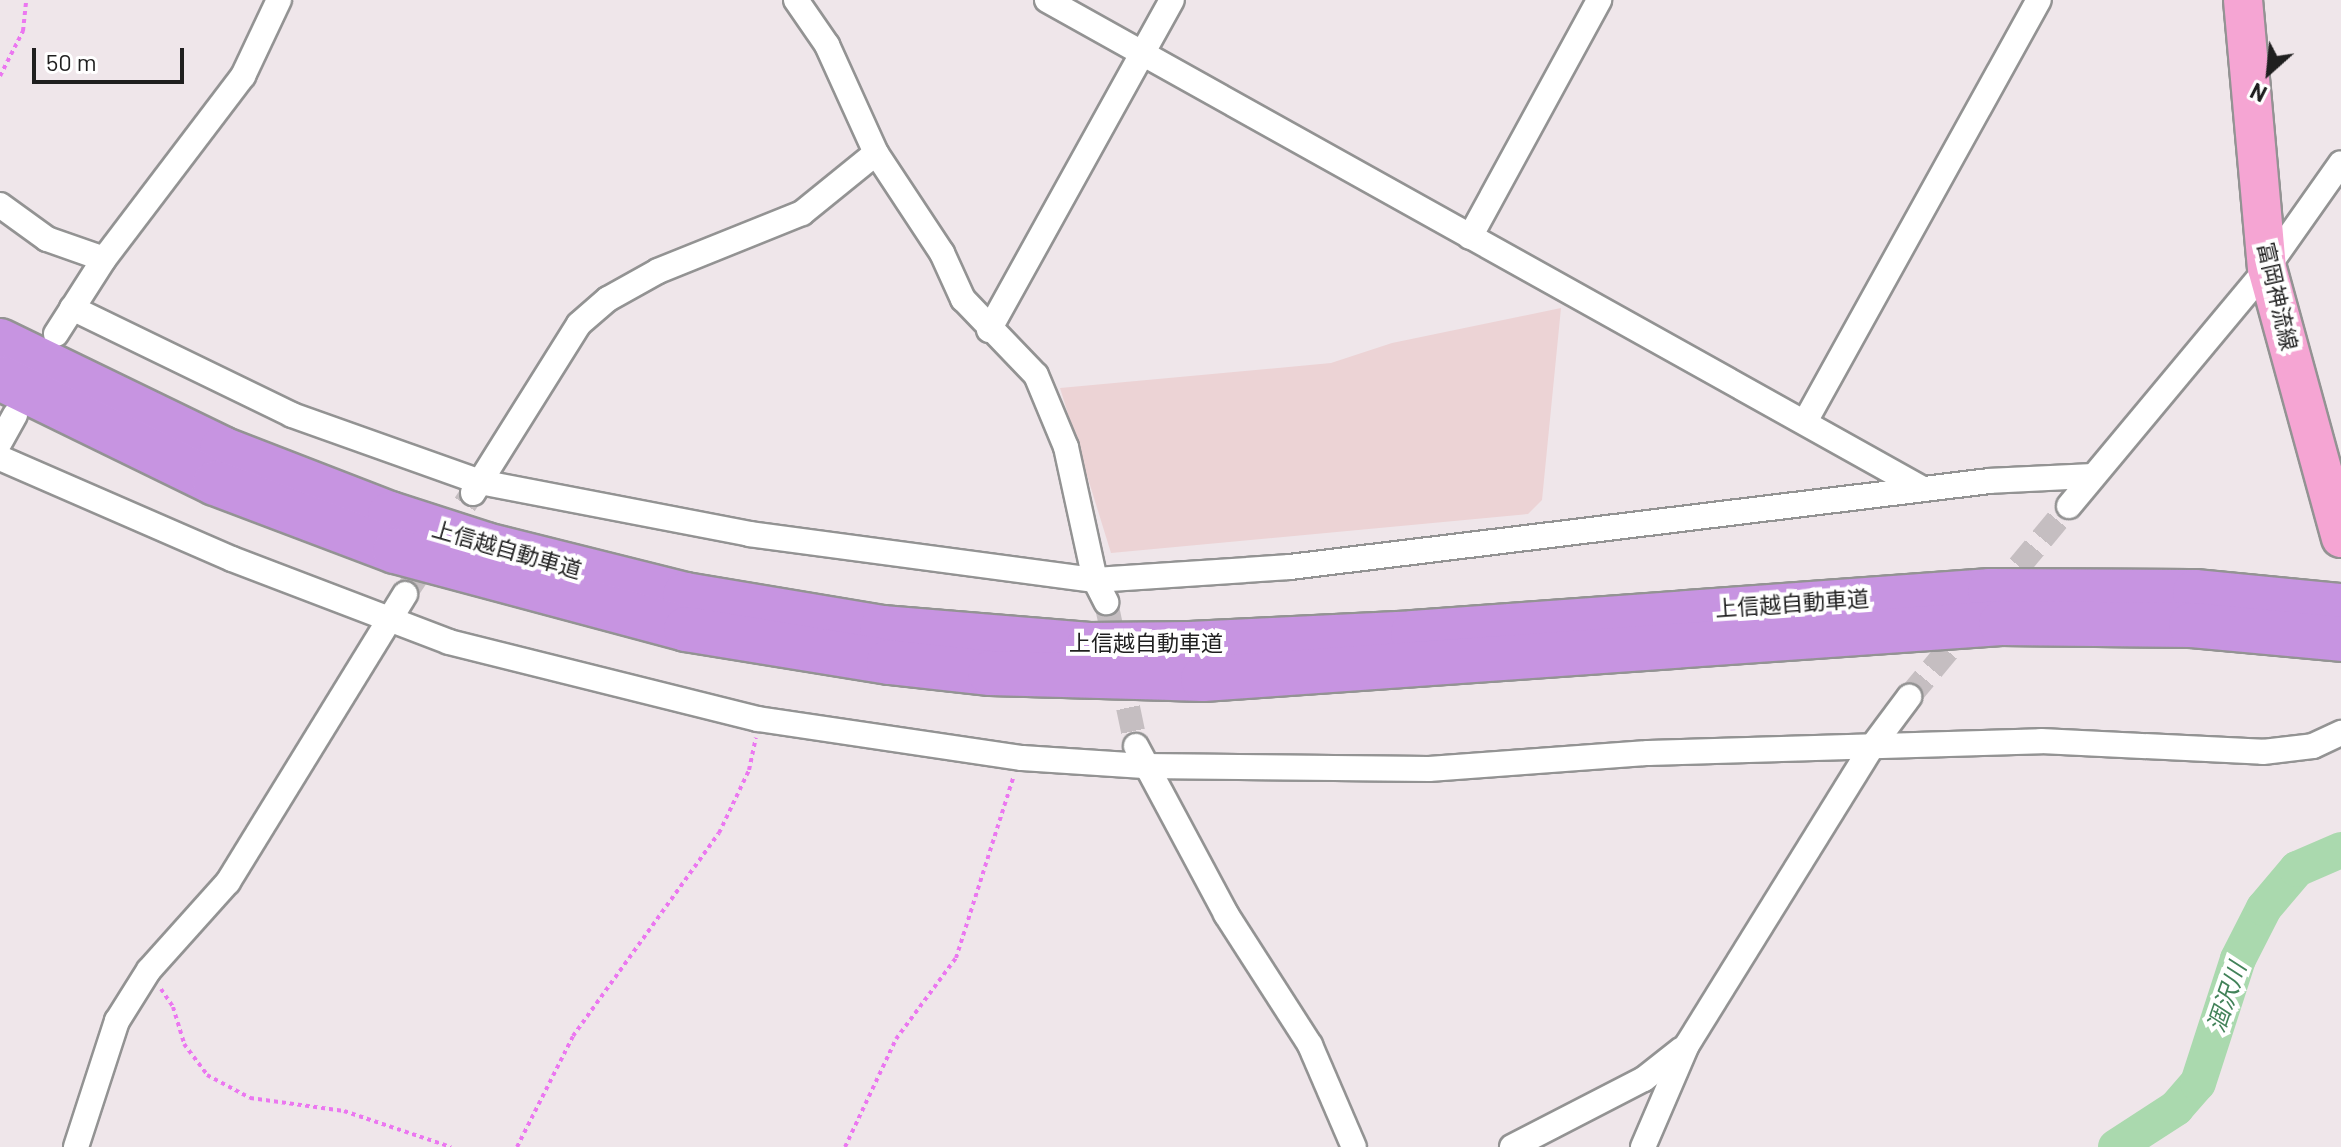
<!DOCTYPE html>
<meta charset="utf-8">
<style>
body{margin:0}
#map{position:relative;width:2341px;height:1147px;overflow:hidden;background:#efe6ea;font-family:Barlow,"Noto Sans JP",sans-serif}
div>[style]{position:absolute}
.farmland>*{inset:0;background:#ecd3d5}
.river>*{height:36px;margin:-18px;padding:0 18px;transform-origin:18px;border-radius:18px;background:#aad9ae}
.street-tunnel>*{height:24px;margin-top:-12px;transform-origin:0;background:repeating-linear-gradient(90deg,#c5bec1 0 24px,transparent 0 36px)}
.path>*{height:4px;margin-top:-2px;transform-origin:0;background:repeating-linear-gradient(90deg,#eb77f0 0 4px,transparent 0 8px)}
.roads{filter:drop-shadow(2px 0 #939393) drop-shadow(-2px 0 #939393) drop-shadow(0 2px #939393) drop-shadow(0 -2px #939393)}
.street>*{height:24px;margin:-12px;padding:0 12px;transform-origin:12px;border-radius:12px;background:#fff}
.primary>*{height:38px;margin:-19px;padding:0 19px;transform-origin:19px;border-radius:19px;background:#f5a5d3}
.highway>*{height:44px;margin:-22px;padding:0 22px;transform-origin:22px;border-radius:22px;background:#c794e1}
span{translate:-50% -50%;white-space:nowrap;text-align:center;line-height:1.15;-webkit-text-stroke:8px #fff;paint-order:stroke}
.street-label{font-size:22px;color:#1f1f1f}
.water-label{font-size:24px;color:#428259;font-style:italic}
.north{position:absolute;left:2229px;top:32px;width:80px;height:80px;-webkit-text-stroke:6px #fff;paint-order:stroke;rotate:207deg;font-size:22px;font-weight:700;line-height:32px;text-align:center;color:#1f1f1f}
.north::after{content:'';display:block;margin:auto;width:28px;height:36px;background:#1f1f1f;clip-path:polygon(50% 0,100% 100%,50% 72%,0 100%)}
.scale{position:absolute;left:32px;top:48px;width:152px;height:36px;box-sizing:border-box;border:4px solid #1f1f1f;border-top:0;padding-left:10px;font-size:24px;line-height:28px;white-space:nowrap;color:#1f1f1f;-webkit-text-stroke:6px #fff;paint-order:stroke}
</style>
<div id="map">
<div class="farmland">
<div style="clip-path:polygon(1561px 308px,1542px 500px,1528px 514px,1111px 553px,1060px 388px,1331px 363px,1392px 343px)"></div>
</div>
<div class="river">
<div style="left:2116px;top:1147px;width:72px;rotate:-33deg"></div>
<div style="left:2176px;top:1108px;width:33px;rotate:-49deg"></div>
<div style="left:2198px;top:1083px;width:130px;rotate:-72.1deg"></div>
<div style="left:2238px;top:959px;width:57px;rotate:-63deg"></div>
<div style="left:2264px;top:908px;width:51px;rotate:-49.8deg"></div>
<div style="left:2297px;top:869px;width:48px;rotate:-23.4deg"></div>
</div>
<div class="street-tunnel">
<div style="left:405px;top:594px;width:119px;rotate:-56.3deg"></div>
<div style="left:1996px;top:594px;width:114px;rotate:-50.3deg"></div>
<div style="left:1106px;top:602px;width:147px;rotate:78.2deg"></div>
<div style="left:1909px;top:697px;width:94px;rotate:-50.2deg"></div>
</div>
<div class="path">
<div style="left:0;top:76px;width:51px;rotate:-62.9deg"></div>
<div style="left:23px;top:31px;width:31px;rotate:-84deg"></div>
<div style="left:161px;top:989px;width:22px;rotate:56deg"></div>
<div style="left:173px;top:1007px;width:39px;rotate:73deg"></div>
<div style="left:184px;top:1044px;width:39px;rotate:53deg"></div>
<div style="left:207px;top:1075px;width:49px;rotate:28.1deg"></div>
<div style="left:250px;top:1098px;width:95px;rotate:7.9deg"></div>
<div style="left:344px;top:1111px;width:113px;rotate:18.6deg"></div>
<div style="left:517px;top:1147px;width:124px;rotate:-63.2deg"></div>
<div style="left:573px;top:1036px;width:250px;rotate:-54.3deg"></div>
<div style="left:719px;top:833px;width:70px;rotate:-64.5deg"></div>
<div style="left:749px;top:770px;width:33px;rotate:-78deg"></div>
<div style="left:845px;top:1147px;width:119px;rotate:-64.7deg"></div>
<div style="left:896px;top:1039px;width:101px;rotate:-53.5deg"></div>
<div style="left:956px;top:958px;width:189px;rotate:-72.4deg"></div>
</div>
<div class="roads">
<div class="street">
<div style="left:796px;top:0;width:55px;rotate:55.4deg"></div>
<div style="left:827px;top:45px;width:119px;rotate:65.6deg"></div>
<div style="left:876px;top:153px;width:120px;rotate:56.6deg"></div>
<div style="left:942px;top:253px;width:51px;rotate:65.5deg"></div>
<div style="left:963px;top:299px;width:105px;rotate:46.2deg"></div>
<div style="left:1036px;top:375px;width:78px;rotate:67.4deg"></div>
<div style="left:1066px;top:447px;width:136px;rotate:77.7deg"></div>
<div style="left:1095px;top:580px;width:25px;rotate:63deg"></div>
<div style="left:1047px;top:0;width:1003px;rotate:29.17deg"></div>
<div style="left:0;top:205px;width:58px;rotate:35.9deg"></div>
<div style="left:47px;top:239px;width:60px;rotate:19.3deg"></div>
<div style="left:1470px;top:237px;width:270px;rotate:-61.4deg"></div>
<div style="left:72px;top:308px;width:245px;rotate:25.9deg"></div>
<div style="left:292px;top:415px;width:200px;rotate:19.6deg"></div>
<div style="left:480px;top:482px;width:274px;rotate:10.9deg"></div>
<div style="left:749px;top:534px;width:349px;rotate:7.6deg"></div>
<div style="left:1095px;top:580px;width:195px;rotate:-3.8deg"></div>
<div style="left:1290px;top:567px;width:704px;rotate:-7.01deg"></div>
<div style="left:1989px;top:481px;width:103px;rotate:-2.8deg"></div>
<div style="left:989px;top:330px;width:377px;rotate:-61deg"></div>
<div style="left:56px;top:334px;width:89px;rotate:-57.4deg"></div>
<div style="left:104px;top:259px;width:230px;rotate:-52.8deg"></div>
<div style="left:243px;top:76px;width:84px;rotate:-64.7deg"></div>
<div style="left:1806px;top:420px;width:480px;rotate:-61deg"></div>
<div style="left:0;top:442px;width:31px;rotate:-61deg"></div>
<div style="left:0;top:458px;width:253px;rotate:23.5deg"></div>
<div style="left:232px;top:559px;width:232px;rotate:20.9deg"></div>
<div style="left:449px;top:642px;width:318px;rotate:14deg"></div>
<div style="left:758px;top:719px;width:267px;rotate:8.4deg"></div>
<div style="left:1022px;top:758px;width:122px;rotate:3.8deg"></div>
<div style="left:1144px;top:766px;width:285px;rotate:0.6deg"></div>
<div style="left:1429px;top:769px;width:220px;rotate:-4.2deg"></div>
<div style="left:1648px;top:753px;width:393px;rotate:-1.7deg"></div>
<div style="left:2041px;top:741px;width:222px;rotate:2.8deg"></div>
<div style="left:2263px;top:752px;width:50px;rotate:-6.8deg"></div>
<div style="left:2313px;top:746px;width:31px;rotate:-25deg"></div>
<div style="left:473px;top:493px;width:199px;rotate:-57.9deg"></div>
<div style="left:579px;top:324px;width:38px;rotate:-41deg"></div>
<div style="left:608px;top:299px;width:57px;rotate:-29.2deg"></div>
<div style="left:658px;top:271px;width:155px;rotate:-21.9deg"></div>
<div style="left:802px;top:213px;width:95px;rotate:-39deg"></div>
<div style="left:2069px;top:506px;width:310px;rotate:-50.2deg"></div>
<div style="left:2267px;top:268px;width:128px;rotate:-54.8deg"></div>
<div style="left:1136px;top:746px;width:191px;rotate:61.8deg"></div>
<div style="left:1226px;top:914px;width:156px;rotate:57.3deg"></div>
<div style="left:1310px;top:1045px;width:111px;rotate:66.7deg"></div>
<div style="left:76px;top:1147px;width:133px;rotate:-72deg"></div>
<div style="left:117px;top:1021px;width:60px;rotate:-57.9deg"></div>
<div style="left:149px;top:970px;width:118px;rotate:-48.1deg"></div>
<div style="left:228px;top:882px;width:338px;rotate:-58.4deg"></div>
<div style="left:1512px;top:1147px;width:148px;rotate:-27.3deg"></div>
<div style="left:1644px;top:1079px;width:48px;rotate:-38.3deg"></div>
<div style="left:1643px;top:1147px;width:111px;rotate:-66.7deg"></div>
<div style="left:1687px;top:1045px;width:349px;rotate:-58.2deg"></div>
<div style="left:1871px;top:748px;width:64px;rotate:-53.3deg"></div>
</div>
<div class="primary">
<div style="left:2243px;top:0;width:269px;rotate:84.9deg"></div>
<div style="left:2267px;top:268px;width:280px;rotate:74.7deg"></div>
</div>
<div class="highway">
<div style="left:0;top:341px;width:247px;rotate:25.9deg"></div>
<div style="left:222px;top:449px;width:180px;rotate:21.2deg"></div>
<div style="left:390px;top:514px;width:101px;rotate:17.9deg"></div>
<div style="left:486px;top:545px;width:205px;rotate:14.1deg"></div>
<div style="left:685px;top:595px;width:200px;rotate:9.5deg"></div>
<div style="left:882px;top:628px;width:208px;rotate:4.7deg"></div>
<div style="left:1089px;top:645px;width:101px;rotate:-0.6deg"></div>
<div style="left:1190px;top:644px;width:223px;rotate:-2.8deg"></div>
<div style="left:1413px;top:633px;width:579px;rotate:-4.16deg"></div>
<div style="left:1990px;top:591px;width:205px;rotate:0.3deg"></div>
<div style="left:2195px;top:592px;width:147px;rotate:5.5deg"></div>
<div style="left:0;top:378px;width:239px;rotate:26deg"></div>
<div style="left:215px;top:483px;width:192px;rotate:20.7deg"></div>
<div style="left:395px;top:551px;width:301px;rotate:15deg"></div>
<div style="left:686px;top:629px;width:206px;rotate:9.2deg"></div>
<div style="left:889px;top:662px;width:102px;rotate:6.2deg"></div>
<div style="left:990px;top:673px;width:213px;rotate:1.6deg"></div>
<div style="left:1203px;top:679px;width:800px;rotate:-4.01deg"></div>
<div style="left:2001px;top:623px;width:190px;rotate:0.6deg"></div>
<div style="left:2191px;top:625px;width:151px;rotate:5.3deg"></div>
</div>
</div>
<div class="street-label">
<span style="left:2278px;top:296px;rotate:77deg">富岡神流線</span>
<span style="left:507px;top:549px;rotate:16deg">上信越自動車道</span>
<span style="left:1792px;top:603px;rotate:-4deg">上信越自動車道</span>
<span style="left:1146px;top:643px">上信越自動車道</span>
</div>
<div class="water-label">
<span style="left:2226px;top:997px;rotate:-71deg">涸沢川</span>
</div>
<div class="north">N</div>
<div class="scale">50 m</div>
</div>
